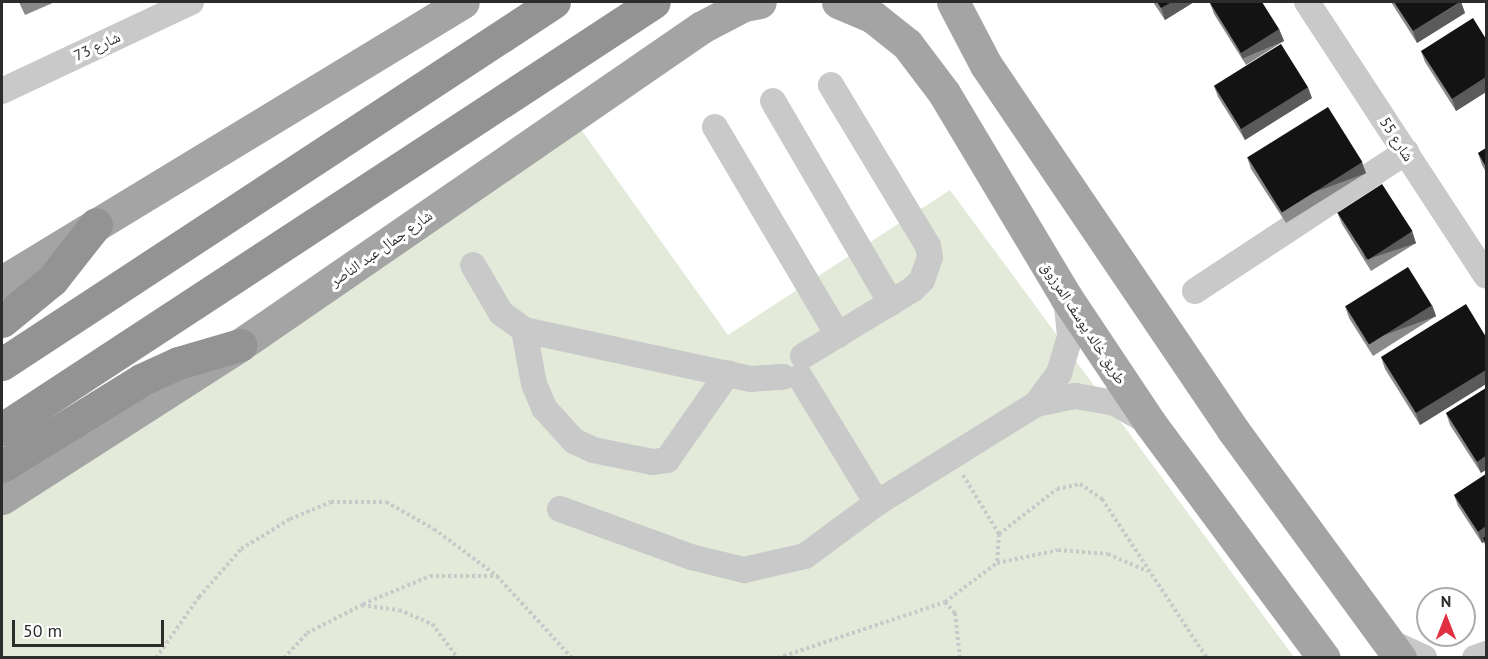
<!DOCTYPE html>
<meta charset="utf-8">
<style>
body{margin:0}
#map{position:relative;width:1488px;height:659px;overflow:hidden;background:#fff;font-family:"PT Sans","Noto Naskh Arabic",sans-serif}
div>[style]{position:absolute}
.green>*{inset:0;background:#e3ead9}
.path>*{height:4px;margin-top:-2px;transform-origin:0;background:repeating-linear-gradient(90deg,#c9c9c9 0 3px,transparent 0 6px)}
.minor>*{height:26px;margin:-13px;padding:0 13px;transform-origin:13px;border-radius:13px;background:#c9c9c9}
.major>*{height:33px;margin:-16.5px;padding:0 16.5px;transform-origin:16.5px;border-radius:16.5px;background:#a4a4a4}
.highway>*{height:33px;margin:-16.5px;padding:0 16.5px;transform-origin:16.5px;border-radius:16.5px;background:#939393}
.wall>*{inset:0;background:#898989}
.shaded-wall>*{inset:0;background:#5a5a5a;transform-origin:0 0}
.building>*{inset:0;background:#131313;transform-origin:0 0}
span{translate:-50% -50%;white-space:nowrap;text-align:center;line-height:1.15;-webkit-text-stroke:6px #fff;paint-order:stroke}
.street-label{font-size:15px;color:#2c2c2c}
.frame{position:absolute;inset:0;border:3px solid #2c2c2c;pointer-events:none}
.north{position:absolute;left:1416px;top:587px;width:60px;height:60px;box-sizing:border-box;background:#fff;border:2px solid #ababab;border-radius:50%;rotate:0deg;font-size:16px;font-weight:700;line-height:24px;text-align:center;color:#2c2c2c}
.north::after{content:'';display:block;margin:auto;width:21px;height:27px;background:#e22f42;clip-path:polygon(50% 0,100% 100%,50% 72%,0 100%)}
.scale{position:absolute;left:12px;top:620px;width:152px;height:27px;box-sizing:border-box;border:3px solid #2c2c2c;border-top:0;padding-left:8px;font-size:18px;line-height:21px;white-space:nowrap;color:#2c2c2c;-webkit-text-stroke:4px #fff;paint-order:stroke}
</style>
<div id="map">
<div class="green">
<div style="clip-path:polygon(570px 114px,728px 335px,950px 190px,1294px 657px,2px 658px,2px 478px)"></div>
</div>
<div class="path">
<div style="left:963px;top:475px;width:69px;rotate:58.6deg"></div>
<div style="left:999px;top:534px;width:29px;rotate:94deg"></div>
<div style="left:999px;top:534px;width:73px;rotate:-37.8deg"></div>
<div style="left:1057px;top:489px;width:24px;rotate:-12deg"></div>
<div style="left:1080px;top:484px;width:27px;rotate:34deg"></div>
<div style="left:1102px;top:499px;width:191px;rotate:56.6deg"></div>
<div style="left:945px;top:602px;width:15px;rotate:48deg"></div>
<div style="left:955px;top:613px;width:45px;rotate:83.7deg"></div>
<div style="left:363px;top:604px;width:73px;rotate:-22.7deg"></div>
<div style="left:430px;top:576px;width:67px"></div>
<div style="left:156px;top:658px;width:75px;rotate:-54.8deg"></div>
<div style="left:199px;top:597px;width:64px;rotate:-48.8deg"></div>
<div style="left:241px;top:549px;width:57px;rotate:-31.5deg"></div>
<div style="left:290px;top:519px;width:44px;rotate:-22.5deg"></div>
<div style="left:331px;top:502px;width:55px"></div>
<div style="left:386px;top:502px;width:55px;rotate:29.4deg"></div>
<div style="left:434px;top:529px;width:79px;rotate:36.7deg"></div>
<div style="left:497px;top:576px;width:111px;rotate:47.6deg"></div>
<div style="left:284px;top:658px;width:34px;rotate:-47deg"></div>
<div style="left:307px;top:633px;width:62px;rotate:-27deg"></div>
<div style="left:362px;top:605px;width:37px;rotate:8deg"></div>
<div style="left:399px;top:610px;width:36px;rotate:23deg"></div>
<div style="left:432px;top:624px;width:43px;rotate:52.6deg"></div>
<div style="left:778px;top:658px;width:176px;rotate:-18.5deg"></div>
<div style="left:945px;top:602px;width:65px;rotate:-36.9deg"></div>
<div style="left:997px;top:563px;width:62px;rotate:-12deg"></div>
<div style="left:1058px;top:550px;width:50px;rotate:4.6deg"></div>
<div style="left:1108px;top:554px;width:43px;rotate:23.6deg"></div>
</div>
<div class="minor">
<div style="left:1307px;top:2px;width:327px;rotate:56.8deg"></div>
<div style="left:2px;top:91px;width:209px;rotate:-25.2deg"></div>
<div style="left:773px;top:101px;width:234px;rotate:59.7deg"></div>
<div style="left:715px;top:127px;width:242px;rotate:59.4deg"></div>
<div style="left:473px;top:265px;width:56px;rotate:59.7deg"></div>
<div style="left:501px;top:313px;width:29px;rotate:36deg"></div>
<div style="left:524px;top:330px;width:232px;rotate:12.2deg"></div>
<div style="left:751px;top:379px;width:32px;rotate:-4deg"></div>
<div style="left:1195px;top:291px;width:253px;rotate:-33.4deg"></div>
<div style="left:524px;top:330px;width:55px;rotate:79.5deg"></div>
<div style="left:534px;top:384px;width:26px;rotate:67deg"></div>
<div style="left:544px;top:408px;width:45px;rotate:47.7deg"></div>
<div style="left:574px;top:441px;width:21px;rotate:25deg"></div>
<div style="left:593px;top:450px;width:61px;rotate:11.3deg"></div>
<div style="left:653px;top:462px;width:14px;rotate:-8deg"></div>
<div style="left:667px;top:460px;width:106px;rotate:-55deg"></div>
<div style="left:803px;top:356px;width:129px;rotate:-31.3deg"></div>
<div style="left:913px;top:289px;width:13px;rotate:-45deg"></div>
<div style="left:922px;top:280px;width:24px;rotate:-71deg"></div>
<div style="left:930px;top:257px;width:11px;rotate:-100deg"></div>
<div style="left:928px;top:246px;width:188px;rotate:-121.1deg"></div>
<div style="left:800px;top:377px;width:148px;rotate:58.6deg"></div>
<div style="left:1036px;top:404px;width:40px;rotate:-12deg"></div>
<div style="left:1075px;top:396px;width:41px;rotate:9.9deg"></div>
<div style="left:1115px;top:403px;width:36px;rotate:30deg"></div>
<div style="left:560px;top:509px;width:140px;rotate:20.1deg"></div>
<div style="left:691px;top:557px;width:55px;rotate:13.8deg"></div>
<div style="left:744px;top:570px;width:63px;rotate:-12.9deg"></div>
<div style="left:805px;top:556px;width:89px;rotate:-36.4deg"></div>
<div style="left:877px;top:503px;width:187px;rotate:-31.9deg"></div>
<div style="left:1036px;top:404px;width:39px;rotate:-53deg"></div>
<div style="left:1059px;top:373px;width:39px;rotate:-73deg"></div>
<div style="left:1070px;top:336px;width:39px;rotate:-96deg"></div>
<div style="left:1388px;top:641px;width:40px;rotate:25deg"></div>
<div style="left:1475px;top:658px;width:12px;rotate:-20deg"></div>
</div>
<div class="major">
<div style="left:838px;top:2px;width:38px;rotate:23deg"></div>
<div style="left:873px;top:17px;width:43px;rotate:38.5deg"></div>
<div style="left:907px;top:44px;width:61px;rotate:52.9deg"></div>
<div style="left:944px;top:93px;width:238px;rotate:59.1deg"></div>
<div style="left:1066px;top:297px;width:151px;rotate:56.3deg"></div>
<div style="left:1150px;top:423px;width:292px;rotate:53.5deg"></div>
<div style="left:953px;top:2px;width:71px;rotate:62.4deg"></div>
<div style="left:986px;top:65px;width:441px;rotate:55.9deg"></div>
<div style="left:1233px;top:430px;width:283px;rotate:53.8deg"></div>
<div style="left:2px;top:282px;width:539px;rotate:-31.27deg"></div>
<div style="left:2px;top:498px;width:283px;rotate:-32.7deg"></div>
<div style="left:240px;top:345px;width:561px;rotate:-34.54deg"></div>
<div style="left:702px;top:27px;width:47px;rotate:-27.6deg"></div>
<div style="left:744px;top:5px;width:16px;rotate:-11deg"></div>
</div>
<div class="highway">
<div style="left:2px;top:321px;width:65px;rotate:-39.4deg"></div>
<div style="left:52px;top:280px;width:71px;rotate:-51.8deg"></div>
<div style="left:2px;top:364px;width:660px;rotate:-33.26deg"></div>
<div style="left:2px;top:429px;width:779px;rotate:-33.22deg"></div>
<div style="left:2px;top:466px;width:163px;rotate:-31.7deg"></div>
<div style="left:141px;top:380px;width:41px;rotate:-24.7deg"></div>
<div style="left:178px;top:363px;width:65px;rotate:-16.2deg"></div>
</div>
<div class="wall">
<div style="clip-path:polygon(19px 2px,55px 2px,25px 15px)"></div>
<div style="clip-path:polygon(1153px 2px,1194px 2px,1165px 20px)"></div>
<div style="clip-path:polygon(1391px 2px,1461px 2px,1465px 13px,1417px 43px)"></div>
<div style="clip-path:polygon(1210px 3px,1279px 29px,1284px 41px,1246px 65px,1214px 14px)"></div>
<div style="clip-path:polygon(1486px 39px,1486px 92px,1456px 111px,1425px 62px,1421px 51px)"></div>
<div style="clip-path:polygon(1214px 86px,1312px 98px,1245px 140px,1218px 97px)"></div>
<div style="clip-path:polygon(1486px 148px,1486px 172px,1482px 165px,1478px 153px)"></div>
<div style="clip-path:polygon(1247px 157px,1366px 173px,1286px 223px,1251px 169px)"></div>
<div style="clip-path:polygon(1337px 212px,1412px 231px,1416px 243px,1371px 271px,1342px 224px)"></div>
<div style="clip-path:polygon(1432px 305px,1436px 316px,1373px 356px,1349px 318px,1345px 306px)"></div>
<div style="clip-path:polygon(1486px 337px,1486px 384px,1420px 425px,1385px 369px,1381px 357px)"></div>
<div style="clip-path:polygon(1486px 388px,1481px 473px,1450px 425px,1446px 413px)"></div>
<div style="clip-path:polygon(1486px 474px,1486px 549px,1484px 542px,1482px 543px,1458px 506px,1454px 495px)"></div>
</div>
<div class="shaded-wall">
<div style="clip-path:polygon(1172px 2px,1194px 2px,1165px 20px,1161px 8px)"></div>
<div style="clip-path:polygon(1461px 2px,1465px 13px,1417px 43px,1413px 31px)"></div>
<div style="left:1279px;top:29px;width:13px;height:45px;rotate:67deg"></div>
<div style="clip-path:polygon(1486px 77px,1486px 92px,1456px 111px,1452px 99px)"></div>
<div style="clip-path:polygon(1308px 87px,1312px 98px,1245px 140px,1240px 128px)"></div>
<div style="left:1362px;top:162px;width:12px;height:94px;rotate:70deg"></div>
<div style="left:1412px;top:231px;width:13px;height:53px;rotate:72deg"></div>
<div style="left:1432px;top:305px;width:12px;height:74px;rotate:70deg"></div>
<div style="clip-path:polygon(1486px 370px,1486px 384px,1420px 425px,1416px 413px)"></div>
<div style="clip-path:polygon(1486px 456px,1486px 470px,1481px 473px,1477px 462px)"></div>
<div style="clip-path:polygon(1486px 526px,1486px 540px,1483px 538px,1484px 542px,1482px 543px,1478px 532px)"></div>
</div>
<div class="building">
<div style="clip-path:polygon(1157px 2px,1172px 2px,1161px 8px)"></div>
<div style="clip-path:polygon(1212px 2px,1262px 2px,1279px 29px,1241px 53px,1210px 3px)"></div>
<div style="clip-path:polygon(1394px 2px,1460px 2px,1413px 31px)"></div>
<div style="clip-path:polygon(1473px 18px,1486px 39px,1486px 77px,1452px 99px,1421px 51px)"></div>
<div style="left:1281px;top:44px;width:51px;height:79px;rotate:58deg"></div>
<div style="left:1328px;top:107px;width:65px;height:95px;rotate:58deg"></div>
<div style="clip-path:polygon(1486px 148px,1486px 167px,1478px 153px)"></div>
<div style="left:1382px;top:184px;width:56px;height:53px;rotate:57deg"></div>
<div style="left:1408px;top:267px;width:45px;height:74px;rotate:58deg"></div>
<div style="clip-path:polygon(1466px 304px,1486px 337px,1486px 370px,1416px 413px,1381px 357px)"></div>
<div style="clip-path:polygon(1486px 388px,1486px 456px,1477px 462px,1446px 413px)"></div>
<div style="clip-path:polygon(1486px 474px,1486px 526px,1478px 532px,1454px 495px)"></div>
<div style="clip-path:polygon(1486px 536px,1486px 545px,1483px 538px)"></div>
</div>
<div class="street-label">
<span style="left:97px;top:46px;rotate:-25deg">شارع 73</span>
<span style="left:1397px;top:139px;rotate:57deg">شارع 55</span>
<span style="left:381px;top:248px;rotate:-35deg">شارع جمال عبد الناصر</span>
<span style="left:1084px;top:323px;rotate:57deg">طريق خالد يوسف المرزوق</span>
</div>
<div class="frame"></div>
<div class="north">N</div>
<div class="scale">50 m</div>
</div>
